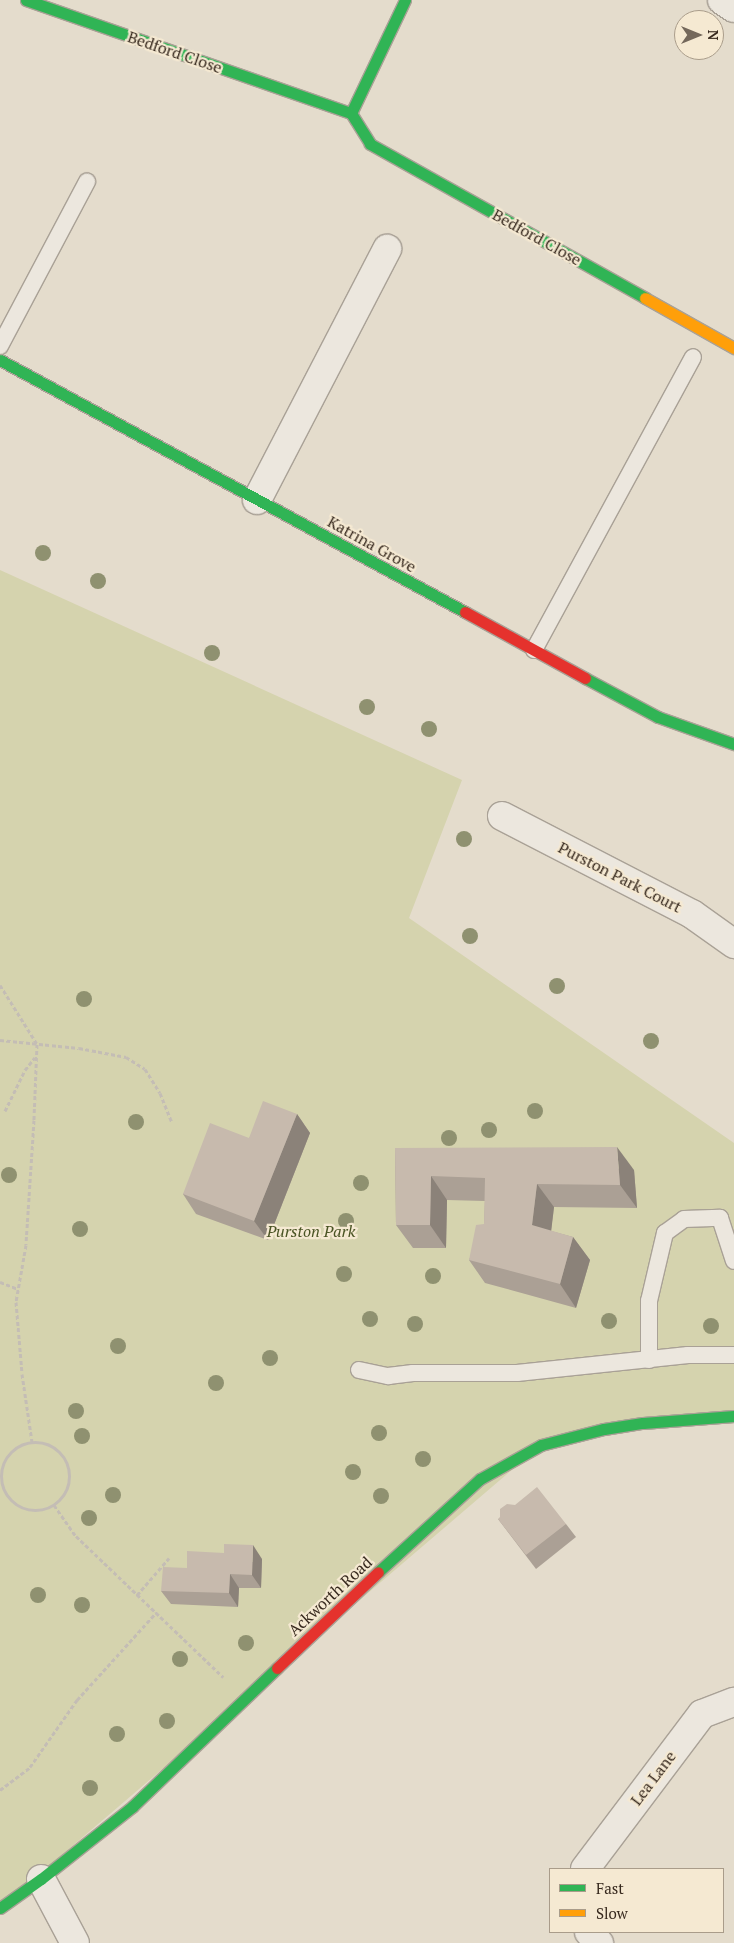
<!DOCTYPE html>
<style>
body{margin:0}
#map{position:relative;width:734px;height:1943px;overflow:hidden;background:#e4dccc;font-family:"PT Serif",serif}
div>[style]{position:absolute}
.green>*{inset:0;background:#d5d3ae}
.path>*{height:3px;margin-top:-1.5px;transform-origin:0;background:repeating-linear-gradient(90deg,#c4bdb5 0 4px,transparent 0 6.5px)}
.path>.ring{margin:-1.5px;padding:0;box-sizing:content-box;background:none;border:3px solid #c4bdb5;border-radius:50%}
.roads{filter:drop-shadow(1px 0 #a9a196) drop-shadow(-1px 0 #a9a196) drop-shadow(0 1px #a9a196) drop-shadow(0 -1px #a9a196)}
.lane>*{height:16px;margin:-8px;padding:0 8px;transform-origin:8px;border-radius:8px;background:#ece7de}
.street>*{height:28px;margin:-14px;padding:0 14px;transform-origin:14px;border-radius:14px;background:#ece7de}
.fast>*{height:11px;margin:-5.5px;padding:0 5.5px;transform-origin:5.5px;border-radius:5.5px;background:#30b455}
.slow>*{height:11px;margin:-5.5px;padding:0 5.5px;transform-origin:5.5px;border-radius:5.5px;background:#ff9f0a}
.jam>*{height:11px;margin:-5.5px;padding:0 5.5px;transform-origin:5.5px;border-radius:5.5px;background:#e5322d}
.trees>*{width:16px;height:16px;margin:-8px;border-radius:50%;background:#8f9170}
.wall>*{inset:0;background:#aba095}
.shaded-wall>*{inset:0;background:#8b8279}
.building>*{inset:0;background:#c7baad}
span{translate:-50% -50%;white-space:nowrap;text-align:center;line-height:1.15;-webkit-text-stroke:4.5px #f5e9d2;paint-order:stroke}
.street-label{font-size:16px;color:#37291e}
.park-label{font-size:16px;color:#4a5424;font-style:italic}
.legend{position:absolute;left:549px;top:1868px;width:175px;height:65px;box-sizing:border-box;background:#f5e9d2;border:1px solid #a99c8a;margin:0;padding:6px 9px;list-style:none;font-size:15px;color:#37291e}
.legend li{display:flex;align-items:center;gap:10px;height:25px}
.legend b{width:25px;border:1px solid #a99c8a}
.north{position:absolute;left:674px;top:10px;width:50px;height:50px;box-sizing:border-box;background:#f5e9d2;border:1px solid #a99c8a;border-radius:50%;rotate:90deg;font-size:14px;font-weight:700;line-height:20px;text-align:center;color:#37291e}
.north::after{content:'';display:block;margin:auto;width:18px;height:22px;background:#74685b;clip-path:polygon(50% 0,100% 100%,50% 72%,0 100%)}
</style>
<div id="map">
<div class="green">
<div style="clip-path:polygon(0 570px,462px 780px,409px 918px,734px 1143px,734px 1416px,541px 1445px,0 1908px)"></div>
</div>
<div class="path">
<div style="left:0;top:985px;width:70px;rotate:57.9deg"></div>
<div style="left:37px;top:1044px;width:76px;rotate:92.3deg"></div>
<div style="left:34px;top:1120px;width:125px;rotate:93.7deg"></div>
<div style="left:26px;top:1245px;width:58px;rotate:100deg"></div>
<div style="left:16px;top:1302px;width:72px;rotate:85.2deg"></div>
<div style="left:22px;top:1374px;width:69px;rotate:81.6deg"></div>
<div style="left:0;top:1040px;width:79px;rotate:5.8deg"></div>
<div style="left:79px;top:1048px;width:48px;rotate:10.8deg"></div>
<div style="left:126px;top:1057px;width:22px;rotate:32deg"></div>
<div style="left:145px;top:1069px;width:28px;rotate:58deg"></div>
<div style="left:160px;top:1093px;width:32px;rotate:68deg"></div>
<div style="left:5px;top:1111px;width:46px;rotate:-64deg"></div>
<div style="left:25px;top:1070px;width:16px;rotate:-52deg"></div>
<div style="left:0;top:1282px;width:19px;rotate:21deg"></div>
<div class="ring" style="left:1px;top:1442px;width:65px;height:65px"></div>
<div style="left:54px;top:1505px;width:38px;rotate:55deg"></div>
<div style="left:76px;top:1536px;width:204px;rotate:43.8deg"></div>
<div style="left:137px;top:1595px;width:49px;rotate:-49.1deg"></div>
<div style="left:0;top:1790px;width:38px;rotate:-37deg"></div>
<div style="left:30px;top:1767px;width:82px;rotate:-55deg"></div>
<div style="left:77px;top:1700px;width:118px;rotate:-47.8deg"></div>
</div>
<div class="roads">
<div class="lane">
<div style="left:0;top:346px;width:186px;rotate:-62.1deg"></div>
<div style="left:534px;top:650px;width:333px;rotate:-61.5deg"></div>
<div style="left:649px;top:1360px;width:59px;rotate:-90deg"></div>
<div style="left:649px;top:1301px;width:70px;rotate:-76.8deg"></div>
<div style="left:665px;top:1233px;width:24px;rotate:-36deg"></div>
<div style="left:684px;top:1219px;width:36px;rotate:-2deg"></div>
<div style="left:720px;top:1218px;width:45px;rotate:72deg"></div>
<div style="left:359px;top:1370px;width:30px;rotate:12deg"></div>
<div style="left:388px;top:1376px;width:25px;rotate:-7deg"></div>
<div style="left:413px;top:1373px;width:104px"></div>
<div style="left:517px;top:1373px;width:172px;rotate:-6deg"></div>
<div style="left:688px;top:1355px;width:46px"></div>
</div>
<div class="street">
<div style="left:722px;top:0;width:14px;rotate:34deg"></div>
<div style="left:257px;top:500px;width:283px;rotate:-62.6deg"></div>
<div style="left:502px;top:816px;width:214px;rotate:27.3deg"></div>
<div style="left:692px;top:914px;width:52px;rotate:35.5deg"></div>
<div style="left:585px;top:1869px;width:194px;rotate:-53deg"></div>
<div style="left:702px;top:1714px;width:34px;rotate:-21deg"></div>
<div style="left:41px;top:1879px;width:72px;rotate:62deg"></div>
<div style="left:589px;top:1932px;width:15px;rotate:48deg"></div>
</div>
<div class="fast">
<div style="left:26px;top:0;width:344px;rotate:19.2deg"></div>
<div style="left:405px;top:0;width:125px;rotate:115.5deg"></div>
<div style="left:351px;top:113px;width:36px;rotate:58deg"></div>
<div style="left:370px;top:144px;width:315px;rotate:29.2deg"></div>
<div style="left:0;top:360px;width:529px;rotate:28.45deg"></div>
<div style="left:585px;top:678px;width:83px;rotate:28.1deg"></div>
<div style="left:658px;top:717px;width:81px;rotate:19.6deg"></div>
<div style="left:378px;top:1572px;width:138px;rotate:-42.4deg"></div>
<div style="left:480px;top:1479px;width:70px;rotate:-29.1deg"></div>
<div style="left:541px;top:1445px;width:65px;rotate:-14.3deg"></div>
<div style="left:604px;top:1429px;width:39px;rotate:-9deg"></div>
<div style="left:643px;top:1423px;width:91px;rotate:-4.4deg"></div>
<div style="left:0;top:1908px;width:50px;rotate:-35.3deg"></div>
<div style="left:41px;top:1879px;width:117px;rotate:-38.4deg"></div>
<div style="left:133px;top:1806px;width:199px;rotate:-43.8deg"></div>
</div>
<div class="slow">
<div style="left:645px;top:298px;width:102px;rotate:29.3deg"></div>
</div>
<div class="jam">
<div style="left:465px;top:612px;width:137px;rotate:28.8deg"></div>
<div style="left:277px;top:1668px;width:139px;rotate:-43.5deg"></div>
</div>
</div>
<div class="trees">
<div style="left:43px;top:553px"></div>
<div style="left:98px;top:581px"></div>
<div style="left:212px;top:653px"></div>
<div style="left:367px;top:707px"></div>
<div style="left:429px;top:729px"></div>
<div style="left:464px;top:839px"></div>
<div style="left:470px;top:936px"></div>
<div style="left:557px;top:986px"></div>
<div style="left:84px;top:999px"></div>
<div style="left:651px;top:1041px"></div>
<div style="left:535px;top:1111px"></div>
<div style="left:136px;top:1122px"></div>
<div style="left:489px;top:1130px"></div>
<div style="left:449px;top:1138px"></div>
<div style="left:9px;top:1175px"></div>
<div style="left:361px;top:1183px"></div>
<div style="left:346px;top:1221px"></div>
<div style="left:80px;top:1229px"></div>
<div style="left:344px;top:1274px"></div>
<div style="left:433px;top:1276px"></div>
<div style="left:370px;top:1319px"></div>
<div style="left:609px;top:1321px"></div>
<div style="left:415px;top:1324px"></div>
<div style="left:711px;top:1326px"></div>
<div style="left:118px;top:1346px"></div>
<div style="left:270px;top:1358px"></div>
<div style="left:216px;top:1383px"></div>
<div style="left:76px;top:1411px"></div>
<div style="left:379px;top:1433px"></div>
<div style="left:82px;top:1436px"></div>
<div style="left:423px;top:1459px"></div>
<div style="left:353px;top:1472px"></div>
<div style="left:113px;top:1495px"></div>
<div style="left:381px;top:1496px"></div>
<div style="left:89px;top:1518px"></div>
<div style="left:38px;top:1595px"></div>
<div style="left:82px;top:1605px"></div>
<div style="left:246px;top:1643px"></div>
<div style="left:180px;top:1659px"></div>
<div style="left:167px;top:1721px"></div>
<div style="left:117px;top:1734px"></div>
<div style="left:90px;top:1788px"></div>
</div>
<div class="wall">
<div style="clip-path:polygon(297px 1114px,310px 1133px,268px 1240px,196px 1214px,183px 1194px,249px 1138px)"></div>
<div style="clip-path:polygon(395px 1148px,634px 1170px,637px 1208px,554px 1207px,551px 1231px,573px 1237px,590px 1260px,576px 1308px,485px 1283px,469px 1260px,484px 1224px,485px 1201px,447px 1200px,446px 1248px,413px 1248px,396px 1225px)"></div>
<div style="clip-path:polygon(498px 1519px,566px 1524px,576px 1537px,536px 1569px)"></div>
<div style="clip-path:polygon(262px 1559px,261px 1588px,239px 1588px,238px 1607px,171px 1604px,161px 1591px)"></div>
</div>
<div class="shaded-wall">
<div style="clip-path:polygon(297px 1114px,310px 1133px,268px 1240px,254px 1221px)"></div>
<div style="clip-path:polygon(617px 1147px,634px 1170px,637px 1208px,620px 1185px)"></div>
<div style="clip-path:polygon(431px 1176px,447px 1200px,446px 1248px,430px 1225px)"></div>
<div style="clip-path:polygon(537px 1184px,554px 1207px,549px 1249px,532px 1225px)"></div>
<div style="clip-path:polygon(573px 1237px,590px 1260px,576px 1308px,560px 1284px)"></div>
<div style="clip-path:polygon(253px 1545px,262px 1559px,261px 1588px,252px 1575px)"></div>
<div style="clip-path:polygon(230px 1574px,239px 1588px,238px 1607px,229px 1593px)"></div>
</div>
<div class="building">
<div style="clip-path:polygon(263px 1101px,297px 1114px,254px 1221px,183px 1194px,210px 1123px,249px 1138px)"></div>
<div style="clip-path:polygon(617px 1147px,620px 1185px,537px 1184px,532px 1225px,573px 1237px,560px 1284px,469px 1260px,476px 1225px,484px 1224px,485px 1178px,431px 1176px,430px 1225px,396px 1225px,395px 1148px)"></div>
<div style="clip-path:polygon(537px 1487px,566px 1524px,526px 1555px,498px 1519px,500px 1517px,500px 1509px,507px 1504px,515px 1505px)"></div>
<div style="clip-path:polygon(224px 1544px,253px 1545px,252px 1575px,230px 1574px,229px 1593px,161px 1591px,163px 1567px,187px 1568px,187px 1551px,224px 1553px)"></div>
</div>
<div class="street-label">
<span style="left:175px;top:52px;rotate:19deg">Bedford Close</span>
<span style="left:537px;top:237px;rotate:29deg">Bedford Close</span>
<span style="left:372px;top:544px;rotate:29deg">Katrina Grove</span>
<span style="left:620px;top:877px;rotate:27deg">Purston Park Court</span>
<span style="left:330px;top:1596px;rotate:-43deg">Ackworth Road</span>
<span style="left:653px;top:1778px;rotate:-53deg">Lea Lane</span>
</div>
<div class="park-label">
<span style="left:311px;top:1231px">Purston Park</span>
</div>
<ul class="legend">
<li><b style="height:6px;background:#30b455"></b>Fast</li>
<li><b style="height:6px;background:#ff9f0a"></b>Slow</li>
</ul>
<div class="north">N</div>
</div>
